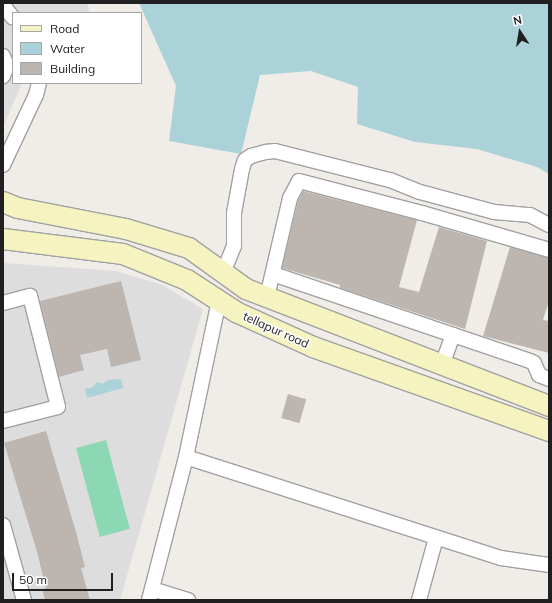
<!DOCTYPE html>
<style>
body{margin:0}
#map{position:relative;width:552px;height:603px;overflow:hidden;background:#f0ece7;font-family:Mulish,sans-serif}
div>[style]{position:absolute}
.residential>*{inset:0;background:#dedddd}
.pitch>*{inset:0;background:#8cd8b5;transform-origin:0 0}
.water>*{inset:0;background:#abd2d9}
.building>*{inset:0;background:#bdb5b0;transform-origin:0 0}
.roads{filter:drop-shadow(1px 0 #a1a1a1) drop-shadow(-1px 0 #a1a1a1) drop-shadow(0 1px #a1a1a1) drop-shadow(0 -1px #a1a1a1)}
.street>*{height:14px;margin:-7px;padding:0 7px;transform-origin:7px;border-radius:7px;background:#fff}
.secondary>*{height:20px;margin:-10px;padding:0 10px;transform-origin:10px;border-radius:10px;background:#f5f4c0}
span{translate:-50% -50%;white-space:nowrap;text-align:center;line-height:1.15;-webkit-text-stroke:3px #fff;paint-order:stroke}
.street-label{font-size:12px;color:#202020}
.frame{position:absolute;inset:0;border:4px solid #202020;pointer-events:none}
.legend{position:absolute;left:12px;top:12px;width:130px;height:72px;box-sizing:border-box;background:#fff;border:1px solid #a6a6a6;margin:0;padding:5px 7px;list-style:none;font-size:12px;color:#202020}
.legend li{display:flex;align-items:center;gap:8px;height:20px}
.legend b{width:20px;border:1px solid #a6a6a6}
.north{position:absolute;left:500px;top:12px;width:40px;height:40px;-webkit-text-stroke:3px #fff;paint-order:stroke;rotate:348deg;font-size:11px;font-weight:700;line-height:16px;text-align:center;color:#202020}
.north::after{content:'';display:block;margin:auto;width:14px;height:18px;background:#202020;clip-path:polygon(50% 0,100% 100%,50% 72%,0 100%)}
.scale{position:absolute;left:12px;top:573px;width:101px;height:18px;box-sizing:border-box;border:2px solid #202020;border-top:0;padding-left:5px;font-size:12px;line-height:14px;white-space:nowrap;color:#202020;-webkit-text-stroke:3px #fff;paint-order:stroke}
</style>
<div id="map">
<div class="residential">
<div style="clip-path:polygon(3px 3px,88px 3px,89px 13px,13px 13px,13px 83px,22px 83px,3px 127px)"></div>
<div style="clip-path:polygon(3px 263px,116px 271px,162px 285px,203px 309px,120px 600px,3px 600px)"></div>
</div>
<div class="pitch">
<div style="left:106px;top:440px;width:92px;height:31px;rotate:75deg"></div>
</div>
<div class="water">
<div style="clip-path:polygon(139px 3px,549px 3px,549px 174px,537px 167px,477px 149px,415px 142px,357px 124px,358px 87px,311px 71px,260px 75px,241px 154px,169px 141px,176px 86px)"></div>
<div style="clip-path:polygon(121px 379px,123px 388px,87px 398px,85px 389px,93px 387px,97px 382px,102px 384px,108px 380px)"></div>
</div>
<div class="building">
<div style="clip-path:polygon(303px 191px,417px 220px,399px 287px,419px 292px,439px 227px,487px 241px,465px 329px,340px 288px,340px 285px,282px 268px,298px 201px)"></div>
<div style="clip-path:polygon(510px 247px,549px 258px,549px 301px,543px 320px,549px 321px,549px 353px,483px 336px)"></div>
<div style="clip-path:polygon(121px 281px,141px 360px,111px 367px,107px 349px,80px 355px,84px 370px,59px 377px,40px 301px)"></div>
<div style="left:288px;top:394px;width:19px;height:25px;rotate:16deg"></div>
<div style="clip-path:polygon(46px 431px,76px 532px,85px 567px,81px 568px,90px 600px,45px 600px,42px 589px,46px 588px,37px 552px,4px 443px)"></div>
</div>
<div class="roads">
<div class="street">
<div style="left:3px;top:5px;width:16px;rotate:52deg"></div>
<div style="left:3px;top:56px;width:11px;rotate:68deg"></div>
<div style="left:7px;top:66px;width:11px;rotate:112deg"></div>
<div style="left:3px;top:165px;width:77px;rotate:-64.8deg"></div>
<div style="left:36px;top:95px;width:12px;rotate:-76deg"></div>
<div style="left:223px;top:273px;width:29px;rotate:-68deg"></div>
<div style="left:234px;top:246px;width:33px;rotate:-90deg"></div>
<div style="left:234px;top:213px;width:45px;rotate:-79.7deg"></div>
<div style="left:242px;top:169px;width:9px;rotate:-72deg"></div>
<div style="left:245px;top:160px;width:7px;rotate:-34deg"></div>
<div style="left:251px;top:156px;width:16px;rotate:-15deg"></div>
<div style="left:266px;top:152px;width:9px;rotate:-6deg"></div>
<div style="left:275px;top:151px;width:119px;rotate:14.2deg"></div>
<div style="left:390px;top:180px;width:32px;rotate:22deg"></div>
<div style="left:420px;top:192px;width:77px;rotate:15.1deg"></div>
<div style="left:494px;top:212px;width:36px;rotate:5deg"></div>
<div style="left:530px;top:215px;width:21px;rotate:28deg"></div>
<div style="left:273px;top:274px;width:271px;rotate:18.7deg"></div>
<div style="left:530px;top:361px;width:4px;rotate:27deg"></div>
<div style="left:534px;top:363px;width:13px;rotate:67deg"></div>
<div style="left:539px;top:375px;width:11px;rotate:22deg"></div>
<div style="left:267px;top:297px;width:102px;rotate:-76.9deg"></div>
<div style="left:290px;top:198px;width:19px;rotate:-62deg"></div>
<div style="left:299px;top:181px;width:127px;rotate:14.6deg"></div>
<div style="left:422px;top:213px;width:132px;rotate:16.2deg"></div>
<div style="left:3px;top:303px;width:28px;rotate:-15deg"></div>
<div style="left:30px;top:296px;width:114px;rotate:75.8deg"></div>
<div style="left:58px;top:407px;width:57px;rotate:165.7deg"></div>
<div style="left:442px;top:365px;width:32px;rotate:-70deg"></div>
<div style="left:186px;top:457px;width:331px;rotate:17.8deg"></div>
<div style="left:501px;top:558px;width:49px;rotate:8.3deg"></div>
<div style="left:3px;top:525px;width:78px;rotate:74.4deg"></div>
<div style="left:152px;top:589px;width:38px;rotate:17deg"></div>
<div style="left:149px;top:600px;width:148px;rotate:-75.5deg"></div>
<div style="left:186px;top:457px;width:159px;rotate:-78.1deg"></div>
<div style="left:419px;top:600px;width:64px;rotate:-74.7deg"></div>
</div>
<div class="secondary">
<div style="left:3px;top:202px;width:16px;rotate:22deg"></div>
<div style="left:18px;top:208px;width:110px;rotate:11deg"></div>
<div style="left:126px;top:229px;width:66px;rotate:16.8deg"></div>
<div style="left:189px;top:248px;width:70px;rotate:35.7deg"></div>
<div style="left:246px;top:289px;width:325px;rotate:21.1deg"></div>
<div style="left:3px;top:239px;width:121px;rotate:7.1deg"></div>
<div style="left:123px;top:254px;width:69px;rotate:22.1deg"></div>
<div style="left:187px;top:280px;width:59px;rotate:33.1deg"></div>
<div style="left:236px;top:312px;width:85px;rotate:24.4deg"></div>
<div style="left:313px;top:347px;width:251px;rotate:19.6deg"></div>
</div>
</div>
<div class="street-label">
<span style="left:276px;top:330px;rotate:24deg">tellapur road</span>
</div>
<div class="frame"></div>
<ul class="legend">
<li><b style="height:5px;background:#f5f4c0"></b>Road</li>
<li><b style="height:11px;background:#abd2d9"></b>Water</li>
<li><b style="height:11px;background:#bdb5b0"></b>Building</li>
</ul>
<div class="north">N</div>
<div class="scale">50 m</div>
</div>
